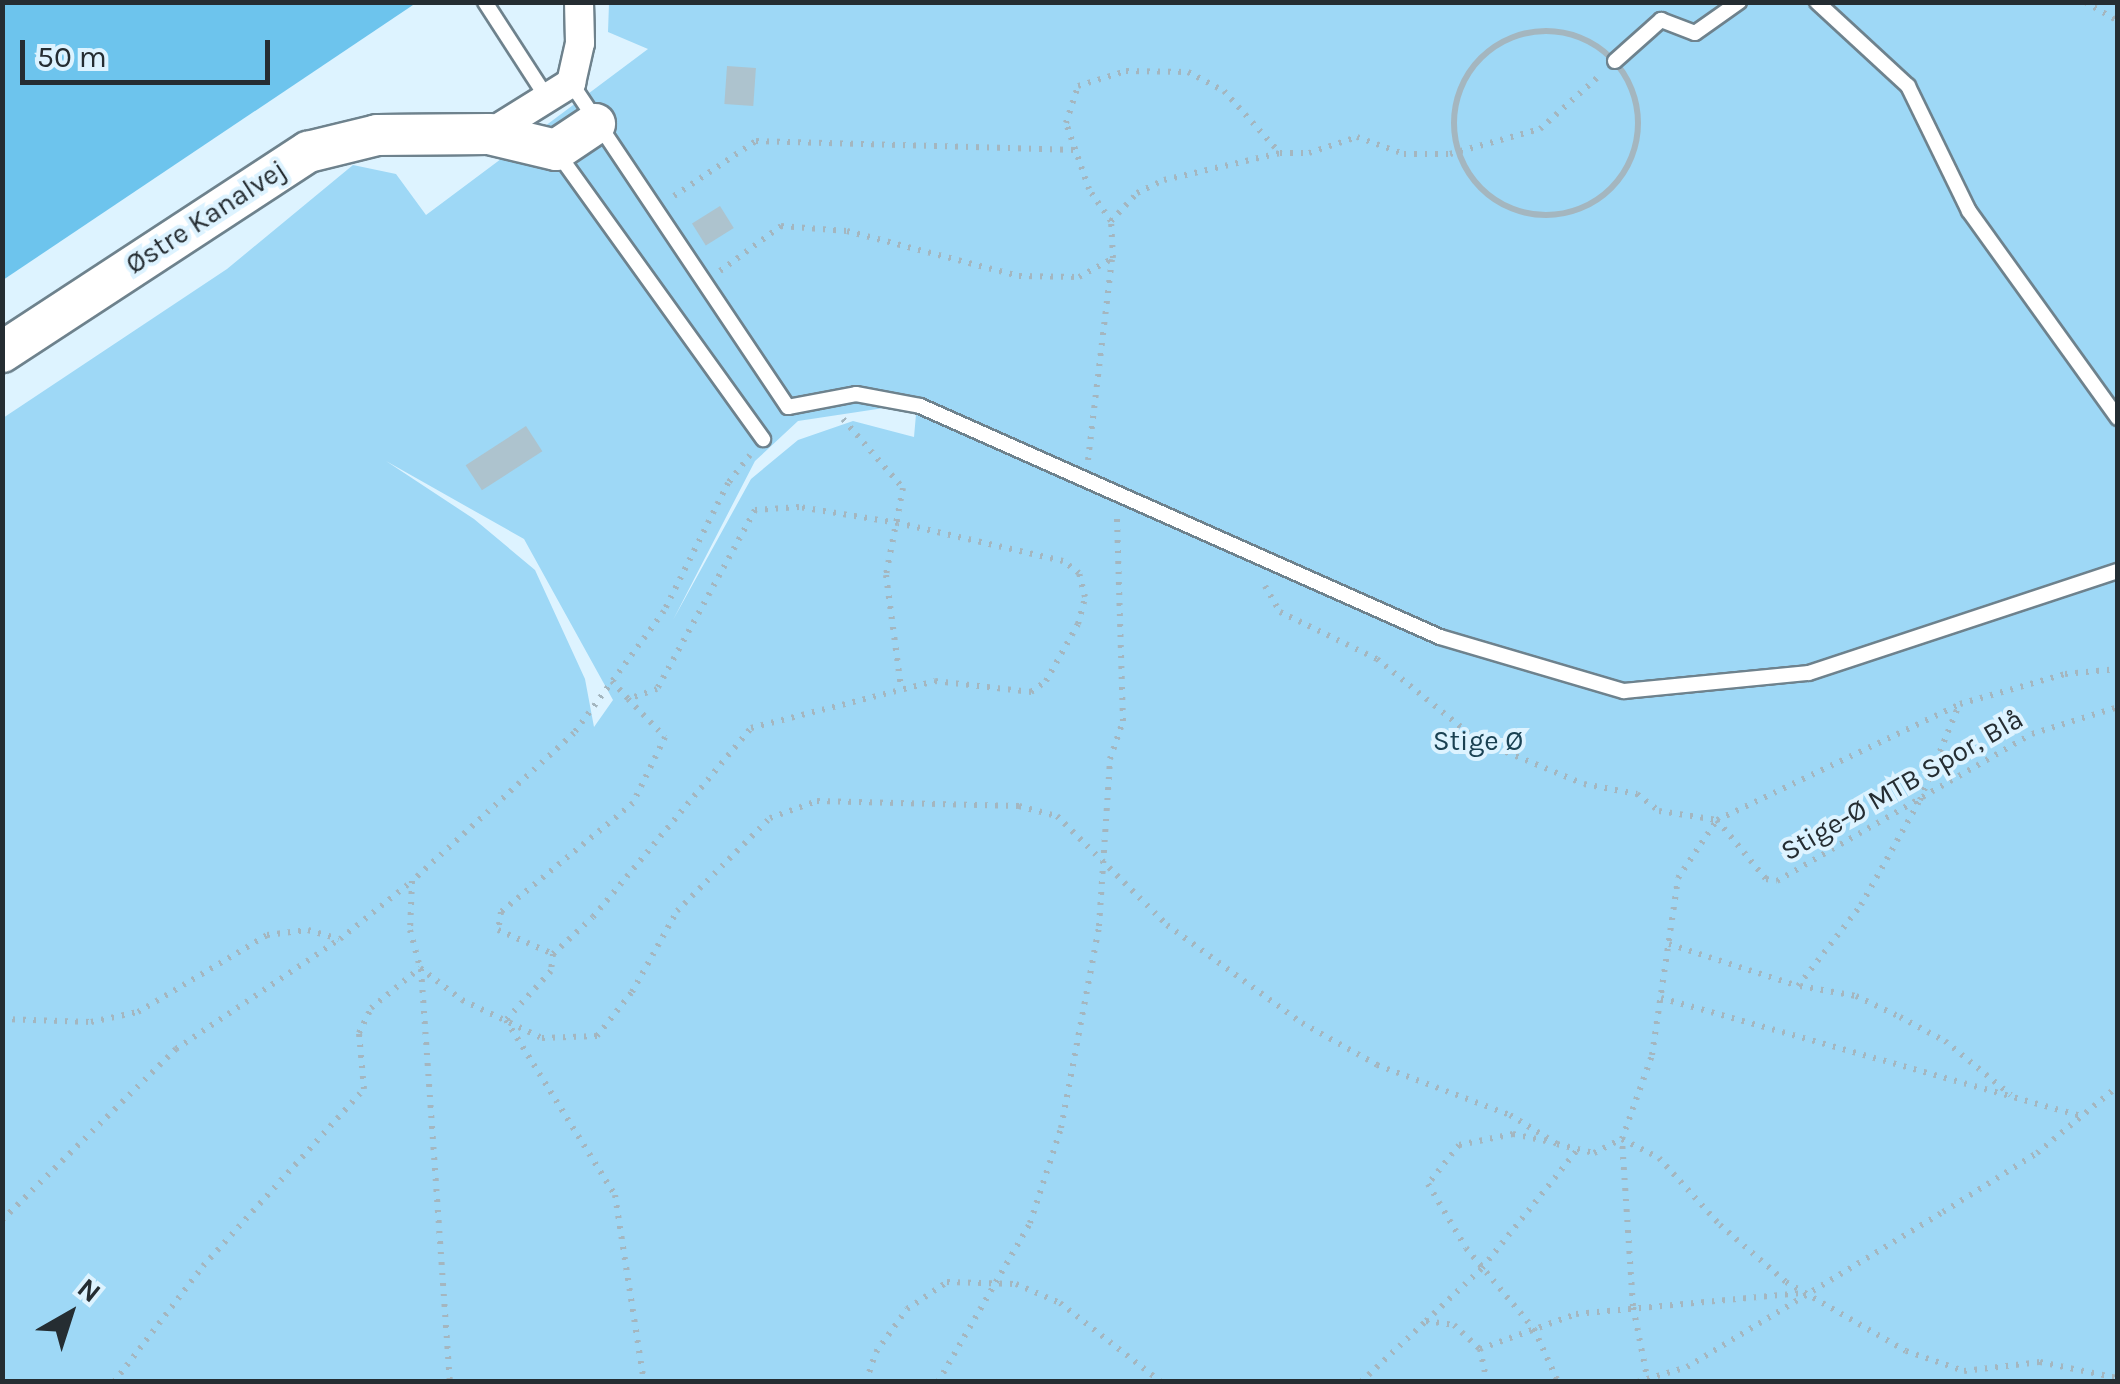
<!DOCTYPE html>
<meta charset="utf-8">
<style>
body{margin:0}
#map{position:relative;width:2120px;height:1384px;overflow:hidden;background:#ddf3ff;font-family:Karla,sans-serif}
div>[style]{position:absolute}
.green>*{inset:0;background:#9ed8f6}
.water>*{inset:0;background:#6dc4ed}
.building>*{inset:0;background:#adc3ce;transform-origin:0 0}
.path>*{height:6px;margin-top:-3px;transform-origin:0;background:repeating-linear-gradient(90deg,#a4b6bf 0 2.5px,transparent 0 10.5px)}
.path>.ring{margin:-3px;padding:0;box-sizing:content-box;background:none;border:6px solid #a4b6bf;border-radius:50%}
.roads{filter:drop-shadow(2px 0 #6e828d) drop-shadow(-2px 0 #6e828d) drop-shadow(0 2px #6e828d) drop-shadow(0 -2px #6e828d)}
.lane>*{height:14px;margin:-7px;padding:0 7px;transform-origin:7px;border-radius:7px;background:#fff}
.street>*{height:28px;margin:-14px;padding:0 14px;transform-origin:14px;border-radius:14px;background:#fff}
.secondary>*{height:40px;margin:-20px;padding:0 20px;transform-origin:20px;border-radius:20px;background:#fff}
span{translate:-50% -50%;white-space:nowrap;text-align:center;line-height:1.15;-webkit-text-stroke:8px #ddf3ff;paint-order:stroke}
.street-label{font-size:28px;color:#252d32}
.park-label{font-size:28px;color:#1a4152}
.frame{position:absolute;inset:0;border:5px solid #252d32;pointer-events:none}
.north{position:absolute;left:20px;top:1264px;width:100px;height:100px;-webkit-text-stroke:8px #ddf3ff;paint-order:stroke;rotate:39deg;font-size:28px;font-weight:700;line-height:40px;text-align:center;color:#252d32}
.north::after{content:'';display:block;margin:auto;width:35px;height:45px;background:#252d32;clip-path:polygon(50% 0,100% 100%,50% 72%,0 100%)}
.scale{position:absolute;left:20px;top:40px;width:250px;height:45px;box-sizing:border-box;border:5px solid #252d32;border-top:0;padding-left:12px;font-size:30px;line-height:35px;white-space:nowrap;color:#252d32;-webkit-text-stroke:8px #ddf3ff;paint-order:stroke}
</style>
<div id="map">
<div class="green">
<div style="clip-path:polygon(evenodd,609px 3px,2117px 3px,2117px 1381px,3px 1382px,3px 418px,227px 269px,353px 165px,396px 174px,426px 215px,648px 49px,608px 32px,609px 3px,917px 403px,914px 437px,853px 421px,798px 440px,751px 479px,673px 620px,755px 461px,798px 421px,917px 403px,609px 3px,386px 461px,524px 539px,613px 700px,594px 727px,585px 679px,535px 570px,474px 519px,386px 461px)"></div>
</div>
<div class="water">
<div style="clip-path:polygon(3px 2px,416px 2px,416px 3px,3px 280px)"></div>
</div>
<div class="building">
<div style="left:727px;top:66px;width:29px;height:38px;rotate:4deg"></div>
<div style="left:720px;top:206px;width:26px;height:33px;rotate:58deg"></div>
<div style="left:526px;top:426px;width:30px;height:72px;rotate:57deg"></div>
</div>
<div class="path">
<div style="left:2085px;top:2px;width:38px;rotate:30deg"></div>
<div class="ring" style="left:1454px;top:31px;width:178px;height:178px"></div>
<div style="left:674px;top:196px;width:99px;rotate:-33.9deg"></div>
<div style="left:756px;top:141px;width:320px;rotate:1.6deg"></div>
<div style="left:1111px;top:221px;width:38px;rotate:-47deg"></div>
<div style="left:1137px;top:193px;width:30px;rotate:-26deg"></div>
<div style="left:1164px;top:180px;width:119px;rotate:-13.1deg"></div>
<div style="left:720px;top:271px;width:76px;rotate:-36.4deg"></div>
<div style="left:781px;top:226px;width:66px;rotate:4.3deg"></div>
<div style="left:847px;top:231px;width:178px;rotate:14.7deg"></div>
<div style="left:1019px;top:276px;width:60px;rotate:1deg"></div>
<div style="left:1079px;top:277px;width:39px;rotate:-29deg"></div>
<div style="left:1113px;top:258px;width:37px;rotate:-93deg"></div>
<div style="left:1111px;top:221px;width:39px;rotate:-125deg"></div>
<div style="left:1089px;top:189px;width:70px;rotate:-109.2deg"></div>
<div style="left:1066px;top:123px;width:39px;rotate:-72deg"></div>
<div style="left:1078px;top:86px;width:50px;rotate:-17.4deg"></div>
<div style="left:1126px;top:71px;width:62px;rotate:0.9deg"></div>
<div style="left:1188px;top:72px;width:41px;rotate:27.8deg"></div>
<div style="left:1224px;top:91px;width:84px;rotate:47.9deg"></div>
<div style="left:1280px;top:153px;width:29px"></div>
<div style="left:1309px;top:153px;width:51px;rotate:-18.4deg"></div>
<div style="left:1357px;top:137px;width:50px;rotate:19.9deg"></div>
<div style="left:1404px;top:154px;width:46px"></div>
<div style="left:1450px;top:154px;width:93px;rotate:-15.5deg"></div>
<div style="left:1540px;top:129px;width:79px;rotate:-41.9deg"></div>
<div style="left:843px;top:419px;width:91px;rotate:49deg"></div>
<div style="left:903px;top:488px;width:89px;rotate:101.1deg"></div>
<div style="left:886px;top:575px;width:114px;rotate:82.4deg"></div>
<div style="left:750px;top:455px;width:36px;rotate:128deg"></div>
<div style="left:728px;top:483px;width:143px;rotate:116.6deg"></div>
<div style="left:664px;top:611px;width:152px;rotate:126.4deg"></div>
<div style="left:574px;top:733px;width:219px;rotate:137.6deg"></div>
<div style="left:412px;top:881px;width:49px;rotate:92.3deg"></div>
<div style="left:410px;top:930px;width:39px;rotate:75deg"></div>
<div style="left:420px;top:968px;width:53px;rotate:37.3deg"></div>
<div style="left:462px;top:1000px;width:89px;rotate:25.4deg"></div>
<div style="left:542px;top:1038px;width:55px;rotate:-2.1deg"></div>
<div style="left:597px;top:1036px;width:56px;rotate:-51.5deg"></div>
<div style="left:632px;top:992px;width:93px;rotate:-60.9deg"></div>
<div style="left:677px;top:911px;width:132px;rotate:-45deg"></div>
<div style="left:770px;top:818px;width:50px;rotate:-19.9deg"></div>
<div style="left:817px;top:801px;width:202px;rotate:1.4deg"></div>
<div style="left:1019px;top:806px;width:39px;rotate:15deg"></div>
<div style="left:1057px;top:816px;width:155px;rotate:44.7deg"></div>
<div style="left:1167px;top:925px;width:167px;rotate:36deg"></div>
<div style="left:1302px;top:1023px;width:86px;rotate:29.2deg"></div>
<div style="left:1377px;top:1065px;width:142px;rotate:20.6deg"></div>
<div style="left:1510px;top:1115px;width:55px;rotate:31.7deg"></div>
<div style="left:1557px;top:1144px;width:38px;rotate:14deg"></div>
<div style="left:1594px;top:1153px;width:31px;rotate:-27deg"></div>
<div style="left:1088px;top:460px;width:202px;rotate:-83.2deg"></div>
<div style="left:1265px;top:586px;width:30px;rotate:60deg"></div>
<div style="left:1280px;top:612px;width:108px;rotate:25.9deg"></div>
<div style="left:1377px;top:659px;width:129px;rotate:39deg"></div>
<div style="left:1477px;top:740px;width:116px;rotate:22.4deg"></div>
<div style="left:1584px;top:784px;width:54px;rotate:10.7deg"></div>
<div style="left:1637px;top:794px;width:28px;rotate:38deg"></div>
<div style="left:1659px;top:811px;width:59px;rotate:8.8deg"></div>
<div style="left:1717px;top:820px;width:77px;rotate:50.3deg"></div>
<div style="left:1766px;top:879px;width:11px;rotate:10deg"></div>
<div style="left:1777px;top:881px;width:294px;rotate:-30deg"></div>
<div style="left:2032px;top:734px;width:90px;rotate:-17.4deg"></div>
<div style="left:612px;top:681px;width:24px;rotate:48deg"></div>
<div style="left:628px;top:699px;width:53px;rotate:45.8deg"></div>
<div style="left:665px;top:737px;width:73px;rotate:115.9deg"></div>
<div style="left:633px;top:803px;width:171px;rotate:140.5deg"></div>
<div style="left:501px;top:912px;width:18px;rotate:99deg"></div>
<div style="left:498px;top:930px;width:60px;rotate:23.6deg"></div>
<div style="left:553px;top:954px;width:54px;rotate:-42.8deg"></div>
<div style="left:593px;top:917px;width:246px;rotate:-50.1deg"></div>
<div style="left:751px;top:728px;width:190px;rotate:-14.3deg"></div>
<div style="left:935px;top:681px;width:97px;rotate:6.5deg"></div>
<div style="left:1031px;top:692px;width:19px;rotate:-36deg"></div>
<div style="left:1046px;top:681px;width:65px;rotate:-60.7deg"></div>
<div style="left:1078px;top:624px;width:28px;rotate:-75deg"></div>
<div style="left:1085px;top:597px;width:25px;rotate:-104deg"></div>
<div style="left:1079px;top:573px;width:20px;rotate:-143deg"></div>
<div style="left:1063px;top:561px;width:169px;rotate:-167deg"></div>
<div style="left:898px;top:523px;width:100px;rotate:-170.8deg"></div>
<div style="left:799px;top:507px;width:44px;rotate:176.1deg"></div>
<div style="left:755px;top:510px;width:204px;rotate:118.7deg"></div>
<div style="left:657px;top:689px;width:31px;rotate:161deg"></div>
<div style="left:1669px;top:944px;width:136px;rotate:18deg"></div>
<div style="left:1798px;top:986px;width:103px;rotate:-52.1deg"></div>
<div style="left:1861px;top:905px;width:120px;rotate:-60.7deg"></div>
<div style="left:1920px;top:800px;width:103px;rotate:-67.7deg"></div>
<div style="left:553px;top:954px;width:17px;rotate:97deg"></div>
<div style="left:551px;top:971px;width:67px;rotate:132.6deg"></div>
<div style="left:506px;top:1020px;width:206px;rotate:58.1deg"></div>
<div style="left:615px;top:1195px;width:189px;rotate:81.2deg"></div>
<div style="left:421px;top:969px;width:414px;rotate:86deg"></div>
<div style="left:1800px;top:986px;width:57px;rotate:10.1deg"></div>
<div style="left:1856px;top:996px;width:49px;rotate:25.5deg"></div>
<div style="left:1900px;top:1017px;width:51px;rotate:28.1deg"></div>
<div style="left:1945px;top:1041px;width:85px;rotate:39.3deg"></div>
<div style="left:1661px;top:998px;width:435px;rotate:15.7deg"></div>
<div style="left:2px;top:1019px;width:89px;rotate:1.9deg"></div>
<div style="left:91px;top:1022px;width:48px;rotate:-12deg"></div>
<div style="left:138px;top:1012px;width:150px;rotate:-30.8deg"></div>
<div style="left:267px;top:935px;width:41px;rotate:-7deg"></div>
<div style="left:308px;top:930px;width:32px;rotate:16deg"></div>
<div style="left:1622px;top:1139px;width:42px;rotate:27.2deg"></div>
<div style="left:1659px;top:1158px;width:91px;rotate:47.7deg"></div>
<div style="left:1720px;top:1225px;width:87px;rotate:40.8deg"></div>
<div style="left:1786px;top:1282px;width:138px;rotate:29.9deg"></div>
<div style="left:1906px;top:1351px;width:61px;rotate:19deg"></div>
<div style="left:1964px;top:1371px;width:77px;rotate:-6.8deg"></div>
<div style="left:2040px;top:1362px;width:80px;rotate:11.6deg"></div>
<div style="left:1546px;top:1141px;width:34px;rotate:-168deg"></div>
<div style="left:1513px;top:1134px;width:55px;rotate:168.5deg"></div>
<div style="left:1459px;top:1145px;width:50px;rotate:128.5deg"></div>
<div style="left:1428px;top:1184px;width:74px;rotate:59.3deg"></div>
<div style="left:1466px;top:1248px;width:106px;rotate:50deg"></div>
<div style="left:1534px;top:1329px;width:58px;rotate:65.6deg"></div>
<div style="left:2px;top:1220px;width:244px;rotate:-44.5deg"></div>
<div style="left:176px;top:1049px;width:197px;rotate:-33.9deg"></div>
<div style="left:340px;top:939px;width:91px;rotate:-38.8deg"></div>
<div style="left:1426px;top:1321px;width:77px;rotate:-43.4deg"></div>
<div style="left:1482px;top:1268px;width:153px;rotate:-51.1deg"></div>
<div style="left:1480px;top:1349px;width:102px;rotate:-20deg"></div>
<div style="left:1576px;top:1314px;width:226px;rotate:-5.3deg"></div>
<div style="left:114px;top:1382px;width:146px;rotate:-52.5deg"></div>
<div style="left:203px;top:1266px;width:239px;rotate:-47.7deg"></div>
<div style="left:364px;top:1089px;width:56px;rotate:-95.1deg"></div>
<div style="left:359px;top:1033px;width:28px;rotate:-64deg"></div>
<div style="left:371px;top:1008px;width:63px;rotate:-39.2deg"></div>
<div style="left:866px;top:1382px;width:32px;rotate:-72deg"></div>
<div style="left:876px;top:1352px;width:53px;rotate:-54.2deg"></div>
<div style="left:907px;top:1309px;width:48px;rotate:-34deg"></div>
<div style="left:947px;top:1282px;width:69px;rotate:1.7deg"></div>
<div style="left:1016px;top:1284px;width:48px;rotate:23.4deg"></div>
<div style="left:1060px;top:1303px;width:128px;rotate:38deg"></div>
<div style="left:938px;top:1382px;width:184px;rotate:-59.9deg"></div>
<div style="left:1030px;top:1223px;width:100px;rotate:-71.9deg"></div>
<div style="left:1061px;top:1128px;width:206px;rotate:-79.3deg"></div>
<div style="left:1099px;top:926px;width:167px;rotate:-86.2deg"></div>
<div style="left:1110px;top:759px;width:40px;rotate:-71.1deg"></div>
<div style="left:1123px;top:721px;width:204px;rotate:-91.7deg"></div>
<div style="left:1361px;top:1382px;width:89px;rotate:-43.2deg"></div>
<div style="left:1426px;top:1321px;width:28px;rotate:8deg"></div>
<div style="left:1454px;top:1325px;width:35px;rotate:43deg"></div>
<div style="left:1480px;top:1349px;width:34px;rotate:78deg"></div>
<div style="left:1637px;top:1382px;width:52px;rotate:-16.7deg"></div>
<div style="left:1687px;top:1367px;width:299px;rotate:-31.2deg"></div>
<div style="left:1943px;top:1212px;width:111px;rotate:-32.1deg"></div>
<div style="left:2037px;top:1153px;width:105px;rotate:-39.6deg"></div>
<div style="left:1648px;top:1382px;width:77px;rotate:-101.2deg"></div>
<div style="left:1633px;top:1306px;width:167px;rotate:-93.8deg"></div>
<div style="left:1622px;top:1139px;width:89px;rotate:-70.3deg"></div>
<div style="left:1652px;top:1055px;width:179px;rotate:-81.6deg"></div>
<div style="left:1678px;top:878px;width:70px;rotate:-56.1deg"></div>
<div style="left:1717px;top:820px;width:269px;rotate:-25.5deg"></div>
<div style="left:1960px;top:704px;width:109px;rotate:-15.9deg"></div>
<div style="left:2065px;top:674px;width:53px;rotate:-5.4deg"></div>
</div>
<div class="roads">
<div class="lane">
<div style="left:485px;top:2px;width:114px;rotate:57.1deg"></div>
<div style="left:1817px;top:2px;width:124px;rotate:42.7deg"></div>
<div style="left:1908px;top:86px;width:139px;rotate:64deg"></div>
<div style="left:1969px;top:211px;width:255px;rotate:54.3deg"></div>
<div style="left:1615px;top:61px;width:62px;rotate:-41.7deg"></div>
<div style="left:1661px;top:20px;width:36px;rotate:21deg"></div>
<div style="left:1695px;top:33px;width:54px;rotate:-35.2deg"></div>
<div style="left:571px;top:83px;width:390px;rotate:56.2deg"></div>
<div style="left:788px;top:407px;width:69px;rotate:-10.8deg"></div>
<div style="left:856px;top:394px;width:65px;rotate:10.6deg"></div>
<div style="left:920px;top:406px;width:569px;rotate:23.95deg"></div>
<div style="left:1440px;top:637px;width:192px;rotate:16.4deg"></div>
<div style="left:1624px;top:691px;width:186px;rotate:-5.6deg"></div>
<div style="left:1809px;top:673px;width:325px;rotate:-18.3deg"></div>
<div style="left:559px;top:155px;width:350px;rotate:54.3deg"></div>
</div>
<div class="street">
<div style="left:489px;top:134px;width:97px;rotate:-31.9deg"></div>
<div style="left:571px;top:83px;width:41px;rotate:-77.3deg"></div>
<div style="left:580px;top:43px;width:41px;rotate:-91.4deg"></div>
</div>
<div class="secondary">
<div style="left:2px;top:352px;width:366px;rotate:-33.2deg"></div>
<div style="left:308px;top:152px;width:71px;rotate:-13.8deg"></div>
<div style="left:377px;top:135px;width:112px;rotate:-0.5deg"></div>
<div style="left:489px;top:134px;width:69px;rotate:13.4deg"></div>
<div style="left:556px;top:150px;width:47px;rotate:-33.7deg"></div>
</div>
</div>
<div class="street-label">
<span style="left:206px;top:217px;rotate:-33deg">Østre Kanalvej</span>
<span style="left:1902px;top:785px;rotate:-30deg">Stige-Ø MTB Spor, Blå</span>
</div>
<div class="park-label">
<span style="left:1478px;top:741px">Stige Ø</span>
</div>
<div class="frame"></div>
<div class="north">N</div>
<div class="scale">50 m</div>
</div>
